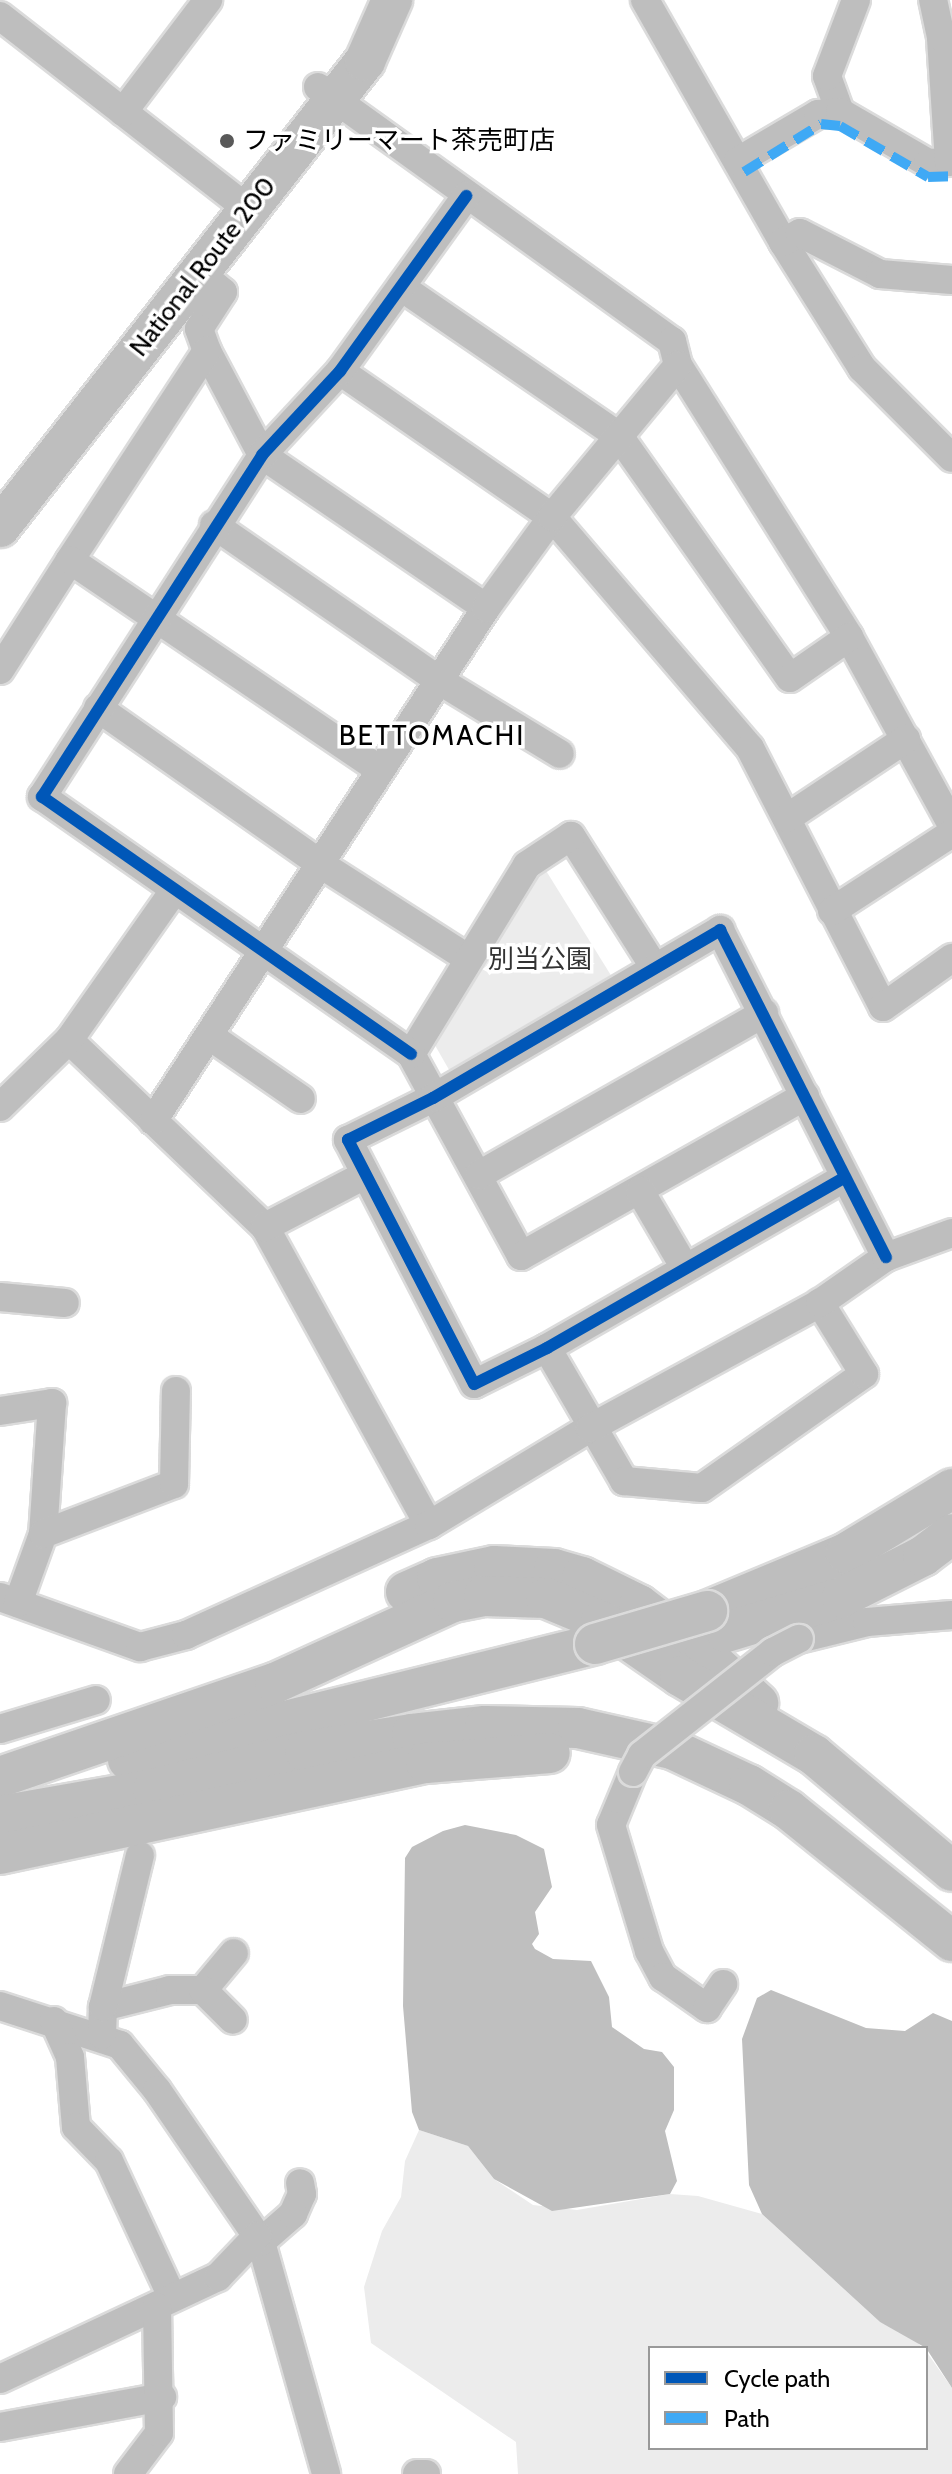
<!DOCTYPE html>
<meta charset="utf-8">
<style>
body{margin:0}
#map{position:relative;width:952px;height:2474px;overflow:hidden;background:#fff;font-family:Cabin,"Noto Sans JP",sans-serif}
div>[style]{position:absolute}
.green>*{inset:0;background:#ececec}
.water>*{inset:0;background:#bfbfbf}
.roads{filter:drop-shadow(2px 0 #dbdbdb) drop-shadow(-2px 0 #dbdbdb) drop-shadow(0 2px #dbdbdb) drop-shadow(0 -2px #dbdbdb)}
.minor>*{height:28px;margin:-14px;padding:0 14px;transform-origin:14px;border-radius:14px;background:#bebebe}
.highway>*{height:40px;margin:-20px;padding:0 20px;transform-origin:20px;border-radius:20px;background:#bebebe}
.bridges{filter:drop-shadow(2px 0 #dbdbdb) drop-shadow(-2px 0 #dbdbdb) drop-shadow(0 2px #dbdbdb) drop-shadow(0 -2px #dbdbdb)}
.minor-bridge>*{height:28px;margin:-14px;padding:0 14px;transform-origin:14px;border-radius:14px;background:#bebebe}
.highway-bridge>*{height:40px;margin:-20px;padding:0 20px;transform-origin:20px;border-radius:20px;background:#bebebe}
.quiet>*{height:10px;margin-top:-5px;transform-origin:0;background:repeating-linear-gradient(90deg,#3fa9f5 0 20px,transparent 0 30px)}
.cycleway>*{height:12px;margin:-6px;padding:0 6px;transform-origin:6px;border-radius:6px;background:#0057b8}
.dots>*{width:22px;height:22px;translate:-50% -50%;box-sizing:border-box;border:4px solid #fff;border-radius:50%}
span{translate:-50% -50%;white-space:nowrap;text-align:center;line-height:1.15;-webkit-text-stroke:7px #fff;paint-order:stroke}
.poi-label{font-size:26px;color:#000}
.left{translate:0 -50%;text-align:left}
.street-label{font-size:26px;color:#000}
.park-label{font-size:26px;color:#333}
.neighbourhood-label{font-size:28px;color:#000;letter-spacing:2px}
.legend{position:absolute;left:648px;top:2346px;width:280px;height:104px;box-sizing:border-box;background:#fff;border:2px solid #999;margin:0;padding:10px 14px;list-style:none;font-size:24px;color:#000}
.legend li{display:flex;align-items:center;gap:16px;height:40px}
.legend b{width:40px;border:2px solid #999}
</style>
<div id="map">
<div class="green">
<div style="clip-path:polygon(540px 861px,612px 977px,452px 1075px,432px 1040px)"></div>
<div style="clip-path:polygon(419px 2130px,468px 2146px,494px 2179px,533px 2205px,577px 2210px,670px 2194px,698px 2196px,762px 2214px,880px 2322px,908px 2334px,923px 2348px,650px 2348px,650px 2448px,926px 2448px,926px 2351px,952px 2388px,952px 2474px,518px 2474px,516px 2442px,371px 2343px,364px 2287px,382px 2231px,401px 2197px,405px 2161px)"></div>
</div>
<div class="water">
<div style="clip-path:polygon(465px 1825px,516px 1835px,544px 1849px,552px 1887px,535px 1912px,539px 1934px,532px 1944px,535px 1949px,553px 1959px,591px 1961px,609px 1997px,612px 2027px,644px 2049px,662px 2052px,674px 2067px,674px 2110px,665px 2131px,677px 2181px,670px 2194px,552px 2211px,494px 2179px,468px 2146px,419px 2130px,412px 2112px,403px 2006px,405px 1858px,412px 1847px,443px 1831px)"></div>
<div style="clip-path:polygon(771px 1990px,866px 2028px,905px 2031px,933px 2013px,952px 2021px,952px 2388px,926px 2348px,880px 2322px,762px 2214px,749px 2185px,742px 2039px,757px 1998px)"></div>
</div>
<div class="roads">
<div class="minor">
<div style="left:645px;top:0;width:279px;rotate:60.3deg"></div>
<div style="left:783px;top:242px;width:149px;rotate:57.9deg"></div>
<div style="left:862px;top:368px;width:127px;rotate:45deg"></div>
<div style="left:0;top:16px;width:314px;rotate:37.9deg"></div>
<div style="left:318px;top:87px;width:436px;rotate:35.7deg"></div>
<div style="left:672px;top:341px;width:25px;rotate:76deg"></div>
<div style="left:678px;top:365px;width:321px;rotate:57.8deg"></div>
<div style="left:849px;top:637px;width:214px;rotate:61.3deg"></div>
<div style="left:123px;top:112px;width:141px;rotate:-52.8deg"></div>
<div style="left:840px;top:112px;width:38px;rotate:-110deg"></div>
<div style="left:827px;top:76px;width:81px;rotate:-69.1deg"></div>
<div style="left:738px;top:161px;width:93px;rotate:-30.4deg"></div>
<div style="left:818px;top:114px;width:22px;rotate:-5deg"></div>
<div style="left:840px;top:112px;width:102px;rotate:30.1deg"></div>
<div style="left:928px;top:163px;width:21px;rotate:-3deg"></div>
<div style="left:949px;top:162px;width:125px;rotate:-93.7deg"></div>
<div style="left:941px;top:37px;width:38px;rotate:-102deg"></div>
<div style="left:783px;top:242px;width:19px;rotate:-28deg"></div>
<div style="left:800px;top:233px;width:90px;rotate:27.1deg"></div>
<div style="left:880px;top:274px;width:72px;rotate:4.8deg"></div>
<div style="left:199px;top:272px;width:31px;rotate:40deg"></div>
<div style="left:223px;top:292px;width:44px;rotate:123deg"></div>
<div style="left:199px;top:329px;width:23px;rotate:70deg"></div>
<div style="left:207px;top:351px;width:118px;rotate:62.1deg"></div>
<div style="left:262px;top:455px;width:271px;rotate:34.3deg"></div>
<div style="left:401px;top:287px;width:264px;rotate:34.4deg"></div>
<div style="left:619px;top:436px;width:296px;rotate:54.8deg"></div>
<div style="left:790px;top:678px;width:72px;rotate:-34.8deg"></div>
<div style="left:340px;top:371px;width:257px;rotate:34.6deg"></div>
<div style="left:552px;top:517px;width:304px;rotate:49.4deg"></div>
<div style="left:750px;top:748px;width:291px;rotate:62.8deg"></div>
<div style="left:883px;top:1007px;width:85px;rotate:-35.4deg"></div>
<div style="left:214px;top:525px;width:275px;rotate:34.6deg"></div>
<div style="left:440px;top:681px;width:140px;rotate:31.3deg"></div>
<div style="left:70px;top:560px;width:250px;rotate:-56.8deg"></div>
<div style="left:0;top:670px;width:130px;rotate:-57.5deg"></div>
<div style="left:70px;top:560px;width:374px;rotate:34.1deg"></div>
<div style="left:98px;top:708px;width:274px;rotate:35deg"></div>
<div style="left:322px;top:865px;width:174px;rotate:32.6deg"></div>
<div style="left:787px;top:818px;width:143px;rotate:-33.6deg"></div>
<div style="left:832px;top:911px;width:143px;rotate:-33deg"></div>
<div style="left:653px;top:965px;width:153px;rotate:-122.4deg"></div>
<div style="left:571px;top:836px;width:53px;rotate:146.6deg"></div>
<div style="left:527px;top:865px;width:222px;rotate:121.5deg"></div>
<div style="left:411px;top:1054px;width:230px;rotate:61.4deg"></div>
<div style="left:521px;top:1256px;width:326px;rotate:-29.4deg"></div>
<div style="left:211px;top:1037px;width:109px;rotate:34.6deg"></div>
<div style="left:69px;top:1040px;width:271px;rotate:43.7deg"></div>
<div style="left:265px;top:1227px;width:340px;rotate:61.2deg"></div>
<div style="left:411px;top:1054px;width:450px;rotate:-145.1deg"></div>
<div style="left:42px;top:797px;width:407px;rotate:-57.2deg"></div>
<div style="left:262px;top:455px;width:115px;rotate:-47.1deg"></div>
<div style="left:340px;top:371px;width:216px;rotate:-54.2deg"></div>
<div style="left:0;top:1107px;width:96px;rotate:-44.2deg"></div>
<div style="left:69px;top:1040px;width:184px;rotate:-54.9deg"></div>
<div style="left:153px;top:1121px;width:612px;rotate:-57.01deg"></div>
<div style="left:486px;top:608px;width:112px;rotate:-54deg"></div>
<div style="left:552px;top:517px;width:197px;rotate:-50.3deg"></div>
<div style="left:479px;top:1175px;width:328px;rotate:-29.6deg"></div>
<div style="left:842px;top:1179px;width:340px;rotate:150.2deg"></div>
<div style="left:547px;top:1348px;width:81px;rotate:153.7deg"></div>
<div style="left:474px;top:1384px;width:275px;rotate:-117.3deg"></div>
<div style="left:348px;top:1140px;width:95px;rotate:-26.3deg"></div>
<div style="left:433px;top:1098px;width:333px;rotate:-30.3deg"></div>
<div style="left:720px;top:930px;width:367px;rotate:63.1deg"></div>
<div style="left:640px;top:1191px;width:89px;rotate:59.7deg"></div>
<div style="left:265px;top:1227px;width:113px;rotate:-27.5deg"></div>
<div style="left:0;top:1297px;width:65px;rotate:5.3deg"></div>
<div style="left:547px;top:1348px;width:154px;rotate:59.9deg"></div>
<div style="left:624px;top:1481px;width:78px;rotate:5.1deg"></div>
<div style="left:702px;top:1488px;width:198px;rotate:-35.1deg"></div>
<div style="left:864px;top:1374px;width:84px;rotate:-121.8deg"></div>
<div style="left:0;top:1411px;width:53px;rotate:-8.7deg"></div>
<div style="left:52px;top:1403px;width:131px;rotate:93.9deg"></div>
<div style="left:0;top:1597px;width:149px;rotate:19.7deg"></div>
<div style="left:140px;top:1647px;width:48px;rotate:-14.6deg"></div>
<div style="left:186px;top:1635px;width:267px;rotate:-24.4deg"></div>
<div style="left:429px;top:1525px;width:188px;rotate:-31.1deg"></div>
<div style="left:590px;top:1428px;width:262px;rotate:-28.5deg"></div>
<div style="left:820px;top:1303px;width:80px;rotate:-34.9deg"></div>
<div style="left:886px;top:1257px;width:70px;rotate:-20deg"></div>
<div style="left:18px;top:1603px;width:73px;rotate:-70.1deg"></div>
<div style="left:43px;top:1534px;width:140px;rotate:-20.9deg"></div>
<div style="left:174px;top:1484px;width:93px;rotate:-88.8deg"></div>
<div style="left:799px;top:1639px;width:70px;rotate:-14deg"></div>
<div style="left:867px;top:1622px;width:85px;rotate:-4.7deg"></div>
<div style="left:0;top:1729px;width:100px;rotate:-16.8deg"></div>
<div style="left:633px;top:1772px;width:57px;rotate:112.5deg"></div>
<div style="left:611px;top:1825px;width:132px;rotate:73.2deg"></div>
<div style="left:649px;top:1951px;width:30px;rotate:62deg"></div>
<div style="left:663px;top:1977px;width:54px;rotate:35.2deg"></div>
<div style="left:707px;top:2008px;width:29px;rotate:-56deg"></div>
<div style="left:203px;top:1990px;width:48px;rotate:-50deg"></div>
<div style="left:0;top:2006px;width:126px;rotate:18deg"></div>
<div style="left:120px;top:2045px;width:58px;rotate:50.6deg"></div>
<div style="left:157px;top:2090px;width:184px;rotate:55.6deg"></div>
<div style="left:261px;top:2242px;width:241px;rotate:74.3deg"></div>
<div style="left:103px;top:2007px;width:69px;rotate:-14.2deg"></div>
<div style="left:170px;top:1990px;width:33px"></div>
<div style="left:203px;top:1990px;width:42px;rotate:45deg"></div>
<div style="left:54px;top:2021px;width:39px;rotate:66deg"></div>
<div style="left:70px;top:2057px;width:70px;rotate:85.1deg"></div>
<div style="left:76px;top:2127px;width:47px;rotate:45.9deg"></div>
<div style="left:109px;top:2161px;width:150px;rotate:65.1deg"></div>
<div style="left:102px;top:2035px;width:28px;rotate:-88deg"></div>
<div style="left:103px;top:2007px;width:156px;rotate:-76.3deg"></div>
<div style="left:261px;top:2242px;width:43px;rotate:-41.2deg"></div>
<div style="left:293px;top:2214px;width:22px;rotate:-66deg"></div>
<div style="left:302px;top:2194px;width:11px;rotate:-100deg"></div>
<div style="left:0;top:2379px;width:241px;rotate:-25.1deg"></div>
<div style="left:218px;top:2277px;width:57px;rotate:-46.4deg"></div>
<div style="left:0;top:2427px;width:165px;rotate:-10.5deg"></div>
<div style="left:128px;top:2474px;width:51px;rotate:-52.9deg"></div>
<div style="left:159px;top:2433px;width:126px;rotate:-90.9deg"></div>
<div style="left:417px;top:2474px;width:9px"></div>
</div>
<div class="highway">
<div style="left:0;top:527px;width:592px;rotate:-51.93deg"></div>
<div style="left:365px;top:61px;width:67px;rotate:-66.1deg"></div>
<div style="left:406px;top:1592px;width:34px;rotate:-24deg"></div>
<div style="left:437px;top:1578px;width:58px;rotate:-11.9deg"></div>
<div style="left:494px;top:1566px;width:60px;rotate:2.9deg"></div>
<div style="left:554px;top:1569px;width:29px;rotate:16deg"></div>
<div style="left:582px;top:1577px;width:64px;rotate:26.2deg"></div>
<div style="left:639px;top:1605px;width:83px;rotate:37.1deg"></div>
<div style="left:705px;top:1655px;width:72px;rotate:42.2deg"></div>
<div style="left:707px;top:1611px;width:151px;rotate:-22.6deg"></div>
<div style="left:846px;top:1553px;width:124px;rotate:-31.1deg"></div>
<div style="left:726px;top:1632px;width:121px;rotate:-16.8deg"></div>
<div style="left:842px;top:1597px;width:91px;rotate:-26.8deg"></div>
<div style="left:923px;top:1556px;width:36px;rotate:-37deg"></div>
<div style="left:128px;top:1760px;width:481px;rotate:-13.9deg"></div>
<div style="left:0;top:1777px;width:291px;rotate:-18.9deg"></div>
<div style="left:275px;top:1683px;width:196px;rotate:-24.5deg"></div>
<div style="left:453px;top:1602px;width:32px;rotate:-11deg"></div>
<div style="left:484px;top:1596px;width:62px;rotate:1.8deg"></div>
<div style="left:546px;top:1598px;width:60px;rotate:22.7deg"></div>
<div style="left:601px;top:1621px;width:96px;rotate:34.8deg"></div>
<div style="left:680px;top:1676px;width:156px;rotate:30.5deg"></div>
<div style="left:814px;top:1755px;width:180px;rotate:40deg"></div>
<div style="left:0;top:1816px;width:155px;rotate:-10deg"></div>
<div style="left:153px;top:1789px;width:157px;rotate:-14deg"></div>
<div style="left:305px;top:1751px;width:108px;rotate:-9deg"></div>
<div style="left:412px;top:1734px;width:73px;rotate:-6.3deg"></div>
<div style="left:485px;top:1726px;width:93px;rotate:1.2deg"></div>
<div style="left:578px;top:1728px;width:96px;rotate:12.6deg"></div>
<div style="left:672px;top:1749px;width:85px;rotate:25.1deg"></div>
<div style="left:749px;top:1785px;width:47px;rotate:32deg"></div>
<div style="left:789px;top:1810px;width:209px;rotate:38.8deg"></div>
<div style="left:0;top:1854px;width:436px;rotate:-12.1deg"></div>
<div style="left:426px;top:1763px;width:124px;rotate:-4.6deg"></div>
</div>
</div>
<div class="bridges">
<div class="minor-bridge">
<div style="left:633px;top:1772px;width:19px;rotate:-62deg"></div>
<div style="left:642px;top:1755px;width:167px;rotate:-38.2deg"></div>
<div style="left:773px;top:1652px;width:29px;rotate:-27deg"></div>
</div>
<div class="highway-bridge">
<div style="left:595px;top:1644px;width:117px;rotate:-16.4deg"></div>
</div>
</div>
<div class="quiet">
<div style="left:744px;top:172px;width:91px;rotate:-31.9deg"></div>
<div style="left:821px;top:124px;width:19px;rotate:6deg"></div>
<div style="left:840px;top:126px;width:102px;rotate:30.1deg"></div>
<div style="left:928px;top:177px;width:24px;rotate:-2deg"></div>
</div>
<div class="cycleway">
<div style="left:411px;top:1054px;width:450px;rotate:-145.1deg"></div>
<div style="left:42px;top:797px;width:407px;rotate:-57.2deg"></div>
<div style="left:262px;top:455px;width:115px;rotate:-47.1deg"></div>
<div style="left:340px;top:371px;width:216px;rotate:-54.2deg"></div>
<div style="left:842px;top:1179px;width:340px;rotate:150.2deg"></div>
<div style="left:547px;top:1348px;width:81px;rotate:153.7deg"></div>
<div style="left:474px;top:1384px;width:275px;rotate:-117.3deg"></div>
<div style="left:348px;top:1140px;width:95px;rotate:-26.3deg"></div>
<div style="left:433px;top:1098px;width:333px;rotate:-30.3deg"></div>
<div style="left:720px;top:930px;width:367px;rotate:63.1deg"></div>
</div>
<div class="dots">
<div style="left:227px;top:141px;background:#595959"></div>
</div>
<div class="poi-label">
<span class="left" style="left:243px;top:141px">ファミリーマート茶売町店</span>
</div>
<div class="street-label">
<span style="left:203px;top:267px;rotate:-52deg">National Route 200</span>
</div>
<div class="park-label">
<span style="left:540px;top:960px">別当公園</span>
</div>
<div class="neighbourhood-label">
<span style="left:432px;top:735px">BETTOMACHI</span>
</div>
<ul class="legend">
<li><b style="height:10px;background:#0057b8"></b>Cycle path</li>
<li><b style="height:10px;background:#3fa9f5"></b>Path</li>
</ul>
</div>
